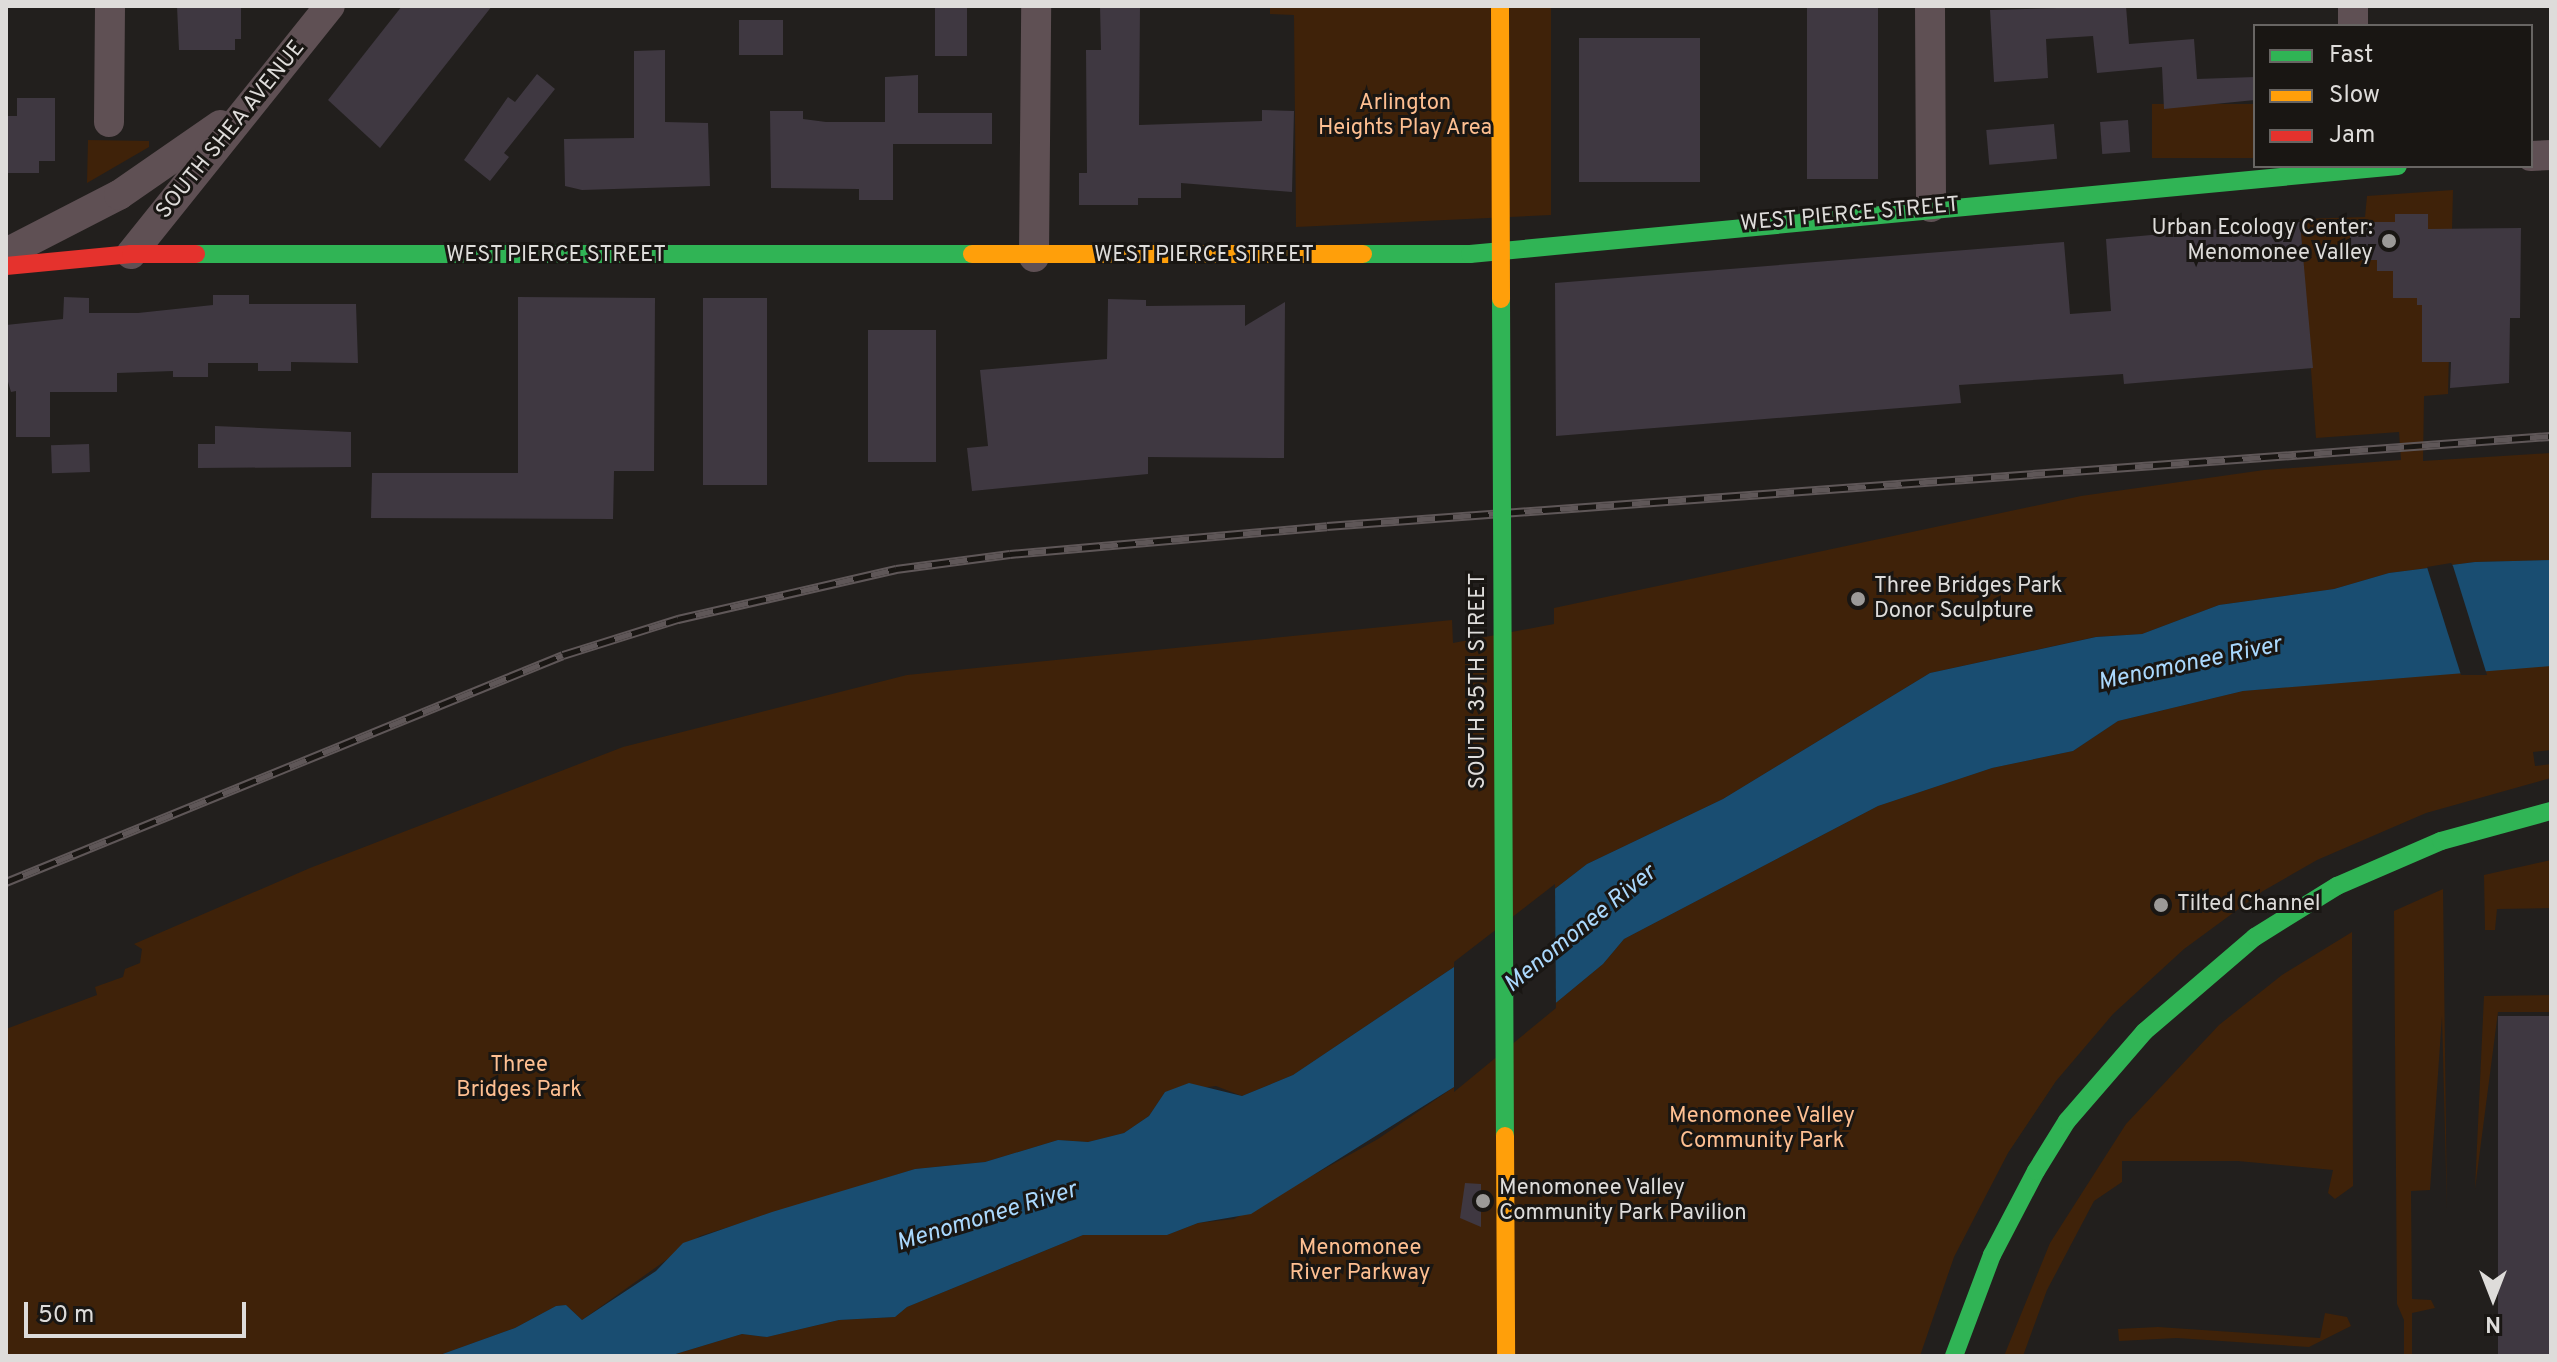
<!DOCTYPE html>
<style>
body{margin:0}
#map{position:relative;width:2557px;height:1362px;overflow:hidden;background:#221f1d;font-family:Overpass,sans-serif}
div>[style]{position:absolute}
.green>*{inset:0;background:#3f2209;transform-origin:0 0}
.water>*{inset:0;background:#194d71}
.pier>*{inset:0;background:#221f1d}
.building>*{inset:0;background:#3f3841;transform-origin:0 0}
.street>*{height:30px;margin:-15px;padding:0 15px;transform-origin:15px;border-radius:15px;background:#5f5054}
.fast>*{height:18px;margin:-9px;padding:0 9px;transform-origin:9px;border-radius:9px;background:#30b455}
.slow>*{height:18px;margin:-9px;padding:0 9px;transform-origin:9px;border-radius:9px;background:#ff9f0a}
.jam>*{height:18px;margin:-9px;padding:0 9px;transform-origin:9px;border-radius:9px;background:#e5322d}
.rail>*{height:9px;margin-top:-4.5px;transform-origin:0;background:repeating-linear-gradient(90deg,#191613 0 18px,#5f5758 0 36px);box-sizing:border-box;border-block:2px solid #5f5758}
.fast-bridge>*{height:18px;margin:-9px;padding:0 9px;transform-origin:9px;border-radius:9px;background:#30b455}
.slow-bridge>*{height:18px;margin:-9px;padding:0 9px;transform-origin:9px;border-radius:9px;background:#ff9f0a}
.dots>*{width:22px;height:22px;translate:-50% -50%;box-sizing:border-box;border:4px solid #191613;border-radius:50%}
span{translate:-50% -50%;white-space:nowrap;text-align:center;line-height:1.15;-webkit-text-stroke:6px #191613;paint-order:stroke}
.park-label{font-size:22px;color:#febf91}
.street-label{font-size:22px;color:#dedcda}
.poi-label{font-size:22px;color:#dedcda}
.right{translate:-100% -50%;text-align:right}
.left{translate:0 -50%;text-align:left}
.water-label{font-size:24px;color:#aad8fd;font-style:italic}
.frame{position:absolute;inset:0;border:8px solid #dedcda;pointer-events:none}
.legend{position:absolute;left:2253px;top:24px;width:280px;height:144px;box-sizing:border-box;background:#191613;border:2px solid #686563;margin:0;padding:10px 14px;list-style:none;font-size:24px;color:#dedcda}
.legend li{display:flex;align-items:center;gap:16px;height:40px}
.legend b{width:40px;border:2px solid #686563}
.north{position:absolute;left:2453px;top:1258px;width:80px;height:80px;-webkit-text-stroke:6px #191613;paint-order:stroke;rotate:180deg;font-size:22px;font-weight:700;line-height:32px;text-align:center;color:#dedcda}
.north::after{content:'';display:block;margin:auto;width:28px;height:36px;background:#dedcda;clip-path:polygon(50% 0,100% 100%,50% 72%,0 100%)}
.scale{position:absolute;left:24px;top:1302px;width:222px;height:36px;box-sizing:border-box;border:4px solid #dedcda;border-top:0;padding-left:10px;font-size:24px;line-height:28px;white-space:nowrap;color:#dedcda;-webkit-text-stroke:6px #191613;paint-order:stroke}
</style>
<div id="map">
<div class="green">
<div style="clip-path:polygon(1270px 6px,1551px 6px,1551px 215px,1296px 227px,1294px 15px,1270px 14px)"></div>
<div style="left:2255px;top:104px;width:54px;height:103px;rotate:90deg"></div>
<div style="clip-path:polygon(88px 140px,149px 141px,149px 147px,87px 183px)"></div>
<div style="clip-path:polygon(2453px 190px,2448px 394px,2424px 396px,2423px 461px,2551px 453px,2551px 560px,2475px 562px,2389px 573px,2334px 589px,2219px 605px,2142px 634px,2095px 637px,1930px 673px,1723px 799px,1587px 864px,1454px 967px,1293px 1075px,1242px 1096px,1216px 1086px,1165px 1092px,1149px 1116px,1124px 1133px,1088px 1142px,1058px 1140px,985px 1162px,915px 1169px,700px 1236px,582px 1320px,566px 1305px,556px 1306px,515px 1328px,437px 1356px,6px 1356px,6px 1029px,97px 995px,95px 987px,123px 977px,125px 969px,140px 963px,142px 949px,134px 944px,310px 868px,623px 747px,907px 675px,1452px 620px,1453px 643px,1554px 624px,1554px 608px,2081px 496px,2264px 470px,2401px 460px,2399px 432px,2316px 438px,2300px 219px,2365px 217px,2367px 196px)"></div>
<div style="clip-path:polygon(2511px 666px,2551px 666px,2551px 750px,2533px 752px,2535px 766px,2551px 764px,2551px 778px,2426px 813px,2317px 860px,2263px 891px,2184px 949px,2113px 1014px,2056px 1081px,2008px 1153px,1954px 1257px,1920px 1356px,669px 1356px,742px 1334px,767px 1337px,839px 1320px,895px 1317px,907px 1307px,1083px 1235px,1167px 1235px,1198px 1223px,1234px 1219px,1378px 1139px,1454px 1087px,1603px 964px,1624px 939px,1878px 806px,1992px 768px,2073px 751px,2118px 721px,2243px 691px)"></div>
<div style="clip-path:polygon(2551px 860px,2551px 908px,2497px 909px,2495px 930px,2485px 930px,2484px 875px)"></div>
<div style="clip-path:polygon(2443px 889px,2447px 1211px,2442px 1016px,2430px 1190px,2411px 1191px,2412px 1299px,2431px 1300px,2435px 1308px,2412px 1313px,2412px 1356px,2404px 1356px,2404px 1320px,2397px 1304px,2394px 911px)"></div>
<div style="clip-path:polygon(2352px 932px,2353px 1186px,2335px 1199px,2328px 1193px,2333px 1170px,2238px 1161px,2122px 1161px,2122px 1182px,2094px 1201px,2047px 1290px,2023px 1356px,2004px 1356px,2050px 1243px,2126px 1124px,2219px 1025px,2282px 975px)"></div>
<div style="clip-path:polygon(2551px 995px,2551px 1012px,2498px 1012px,2475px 1189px,2484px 996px)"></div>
<div style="clip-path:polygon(2325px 1313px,2347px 1317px,2351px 1326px,2309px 1347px,2177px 1338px,2119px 1341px,2118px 1329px,2158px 1327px,2320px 1338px)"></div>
</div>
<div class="water">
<div style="clip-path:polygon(2551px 560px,2551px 666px,2243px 691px,2118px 721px,2073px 751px,1992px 768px,1878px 806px,1624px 939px,1603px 964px,1454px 1087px,1251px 1214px,1198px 1223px,1167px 1235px,1083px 1235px,907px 1307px,895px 1317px,839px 1320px,767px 1337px,742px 1334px,669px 1356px,437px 1356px,515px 1328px,556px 1306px,566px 1305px,582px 1320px,656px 1271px,683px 1243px,772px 1212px,915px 1169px,985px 1162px,1058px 1140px,1088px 1142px,1124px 1133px,1149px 1116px,1165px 1092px,1189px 1083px,1242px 1096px,1293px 1075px,1454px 967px,1587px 864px,1723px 799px,1930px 673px,2096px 637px,2142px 634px,2219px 605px,2334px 589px,2389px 573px,2475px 562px)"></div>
</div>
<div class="pier">
<div style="clip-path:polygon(2451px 563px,2453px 566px,2487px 675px,2461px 675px,2427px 567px)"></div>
<div style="clip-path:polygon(1555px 884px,1556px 1008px,1454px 1092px,1454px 962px)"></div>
</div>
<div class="building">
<div style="clip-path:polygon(177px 6px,241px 6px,241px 39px,235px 39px,235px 50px,179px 50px)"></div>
<div style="clip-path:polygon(402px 6px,492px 6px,380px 148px,328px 100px)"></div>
<div style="left:935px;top:6px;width:32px;height:50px"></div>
<div style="clip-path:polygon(1100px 6px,1140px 6px,1139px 125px,1262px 121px,1262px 110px,1294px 111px,1292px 192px,1181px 183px,1181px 198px,1138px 198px,1138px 205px,1079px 205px,1079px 173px,1087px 173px,1086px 50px,1101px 50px)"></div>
<div style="left:1807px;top:6px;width:71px;height:173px"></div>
<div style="clip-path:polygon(2126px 6px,2129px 44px,2194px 39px,2197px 79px,2255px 77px,2255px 100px,2164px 109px,2162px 67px,2097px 73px,2093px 36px,2046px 39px,2048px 78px,1994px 82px,1990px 10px)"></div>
<div style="left:739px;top:20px;width:44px;height:35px"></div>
<div style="left:1579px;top:38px;width:121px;height:144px"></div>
<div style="clip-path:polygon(665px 50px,665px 122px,708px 123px,710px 186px,582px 190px,565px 186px,564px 139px,634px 138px,634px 51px)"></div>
<div style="clip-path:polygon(537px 74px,555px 89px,504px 153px,509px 157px,490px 181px,464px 160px,508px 97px,515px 102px)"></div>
<div style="clip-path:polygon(918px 75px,918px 113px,992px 113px,992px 144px,893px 144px,893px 200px,859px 200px,859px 189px,771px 188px,770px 111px,803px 111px,803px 119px,826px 122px,885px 122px,885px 77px)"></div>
<div style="clip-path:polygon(17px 98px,55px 98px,55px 161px,39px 161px,39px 173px,6px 173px,6px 116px,17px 116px)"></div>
<div style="left:2128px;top:120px;width:32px;height:28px;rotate:86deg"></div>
<div style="left:2054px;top:124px;width:35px;height:68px;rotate:85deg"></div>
<div style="clip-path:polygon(2395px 214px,2428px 214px,2428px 229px,2521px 228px,2520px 318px,2510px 318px,2509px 383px,2450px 388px,2451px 362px,2422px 362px,2422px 305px,2417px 305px,2417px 298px,2393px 298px,2393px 271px,2377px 271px,2377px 260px,2350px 260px,2350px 222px,2395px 222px)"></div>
<div style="clip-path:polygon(2300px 222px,2313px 368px,2124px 384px,2123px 374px,1959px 385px,1961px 403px,1556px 436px,1555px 283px,2064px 242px,2070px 314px,2111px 311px,2106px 239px)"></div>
<div style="clip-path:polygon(213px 295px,249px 295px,249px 304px,356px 304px,358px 363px,291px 362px,291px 371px,258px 371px,258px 363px,208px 363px,208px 377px,173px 377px,173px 371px,117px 373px,117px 392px,50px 392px,50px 437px,16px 437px,16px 391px,11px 392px,6px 375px,6px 325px,63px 319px,64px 297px,89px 298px,89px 313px,138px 313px,213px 305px)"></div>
<div style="clip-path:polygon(518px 297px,655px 298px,654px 471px,614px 471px,613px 519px,371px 518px,372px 473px,518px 473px)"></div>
<div style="left:703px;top:298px;width:64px;height:187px"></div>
<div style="clip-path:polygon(1108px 299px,1146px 300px,1146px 306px,1245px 305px,1245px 326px,1285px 302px,1284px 458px,1148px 457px,1148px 474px,972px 491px,967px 448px,988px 446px,980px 370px,1107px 359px)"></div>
<div style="left:868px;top:330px;width:68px;height:132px"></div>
<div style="clip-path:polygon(215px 426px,351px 432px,351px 467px,198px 468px,198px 444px,215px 444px)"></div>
<div style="left:89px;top:444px;width:28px;height:38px;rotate:88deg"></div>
<div style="left:2498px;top:1016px;width:53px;height:340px"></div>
<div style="clip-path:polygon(1465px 1183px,1481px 1184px,1481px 1227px,1460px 1218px)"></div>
</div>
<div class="street">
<div style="left:1930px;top:6px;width:201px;rotate:89.7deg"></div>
<div style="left:2353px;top:6px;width:20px;rotate:90deg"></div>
<div style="left:109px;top:122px;width:116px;rotate:-89.5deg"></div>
<div style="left:2531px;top:156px;width:20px;rotate:-3deg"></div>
<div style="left:6px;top:253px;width:127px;rotate:-27.2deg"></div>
<div style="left:119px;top:195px;width:123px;rotate:-34.7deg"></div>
<div style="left:131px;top:254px;width:318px;rotate:-51.3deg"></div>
<div style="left:1034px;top:257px;width:251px;rotate:-89.5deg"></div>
</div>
<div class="fast">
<div style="left:196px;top:254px;width:776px"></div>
<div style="left:1363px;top:254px;width:107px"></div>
<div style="left:1470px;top:254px;width:932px;rotate:-5.42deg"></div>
<div style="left:1954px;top:1356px;width:108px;rotate:-69.4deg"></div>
<div style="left:1992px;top:1255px;width:95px;rotate:-62.4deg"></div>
<div style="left:2036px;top:1171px;width:59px;rotate:-58.2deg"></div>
<div style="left:2067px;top:1121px;width:118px;rotate:-49.1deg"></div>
<div style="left:2144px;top:1032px;width:146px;rotate:-40.6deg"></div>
<div style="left:2255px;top:937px;width:97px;rotate:-31.9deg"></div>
<div style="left:2337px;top:886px;width:113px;rotate:-23.4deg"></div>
<div style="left:2441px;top:841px;width:114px;rotate:-15.3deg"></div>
</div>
<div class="slow">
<div style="left:972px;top:254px;width:391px"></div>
</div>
<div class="jam">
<div style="left:6px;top:266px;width:126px;rotate:-5.5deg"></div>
<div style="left:131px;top:254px;width:65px"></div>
</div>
<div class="rail">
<div style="left:6px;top:882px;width:601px;rotate:-22.17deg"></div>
<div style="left:563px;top:655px;width:121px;rotate:-17.4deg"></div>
<div style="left:678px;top:619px;width:224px;rotate:-12.9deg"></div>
<div style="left:896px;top:569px;width:115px;rotate:-7.5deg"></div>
<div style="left:1010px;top:554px;width:318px;rotate:-5deg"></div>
<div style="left:1327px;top:526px;width:1227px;rotate:-4.21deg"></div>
</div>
<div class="fast-bridge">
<div style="left:1501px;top:299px;width:837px;rotate:89.73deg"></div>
</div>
<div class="slow-bridge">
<div style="left:1500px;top:6px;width:293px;rotate:89.8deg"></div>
<div style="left:1505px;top:1136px;width:220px;rotate:89.7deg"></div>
</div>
<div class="dots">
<div style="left:2389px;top:241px;background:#9c9a98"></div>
<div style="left:1858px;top:599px;background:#9c9a98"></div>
<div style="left:2161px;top:905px;background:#9c9a98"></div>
<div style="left:1483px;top:1201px;background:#9c9a98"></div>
</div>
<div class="park-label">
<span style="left:1405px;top:116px">Arlington<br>Heights Play Area</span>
<span style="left:519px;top:1078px">Three<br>Bridges Park</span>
<span style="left:1762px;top:1129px">Menomonee Valley<br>Community Park</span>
<span style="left:1360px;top:1261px">Menomonee<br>River Parkway</span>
</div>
<div class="street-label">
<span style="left:231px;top:130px;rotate:-51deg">SOUTH SHEA AVENUE</span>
<span style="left:1850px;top:215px;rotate:-5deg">WEST PIERCE STREET</span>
<span style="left:556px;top:256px">WEST PIERCE STREET</span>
<span style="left:1204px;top:256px">WEST PIERCE STREET</span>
<span style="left:1479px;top:681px;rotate:-90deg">SOUTH 35TH STREET</span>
</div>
<div class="poi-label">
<span class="right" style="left:2373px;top:241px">Urban Ecology Center:<br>Menomonee Valley</span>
<span class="left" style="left:1874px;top:599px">Three Bridges Park<br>Donor Sculpture</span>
<span class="left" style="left:2177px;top:905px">Tilted Channel</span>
<span class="left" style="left:1499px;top:1201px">Menomonee Valley<br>Community Park Pavilion</span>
</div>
<div class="water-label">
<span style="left:2190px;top:665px;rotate:-12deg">Menomonee River</span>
<span style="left:1581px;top:930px;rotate:-39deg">Menomonee River</span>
<span style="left:987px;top:1218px;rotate:-17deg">Menomonee River</span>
</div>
<div class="frame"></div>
<ul class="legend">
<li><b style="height:10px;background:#30b455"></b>Fast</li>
<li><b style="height:10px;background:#ff9f0a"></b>Slow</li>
<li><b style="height:10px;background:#e5322d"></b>Jam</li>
</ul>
<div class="north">N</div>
<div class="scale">50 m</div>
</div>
